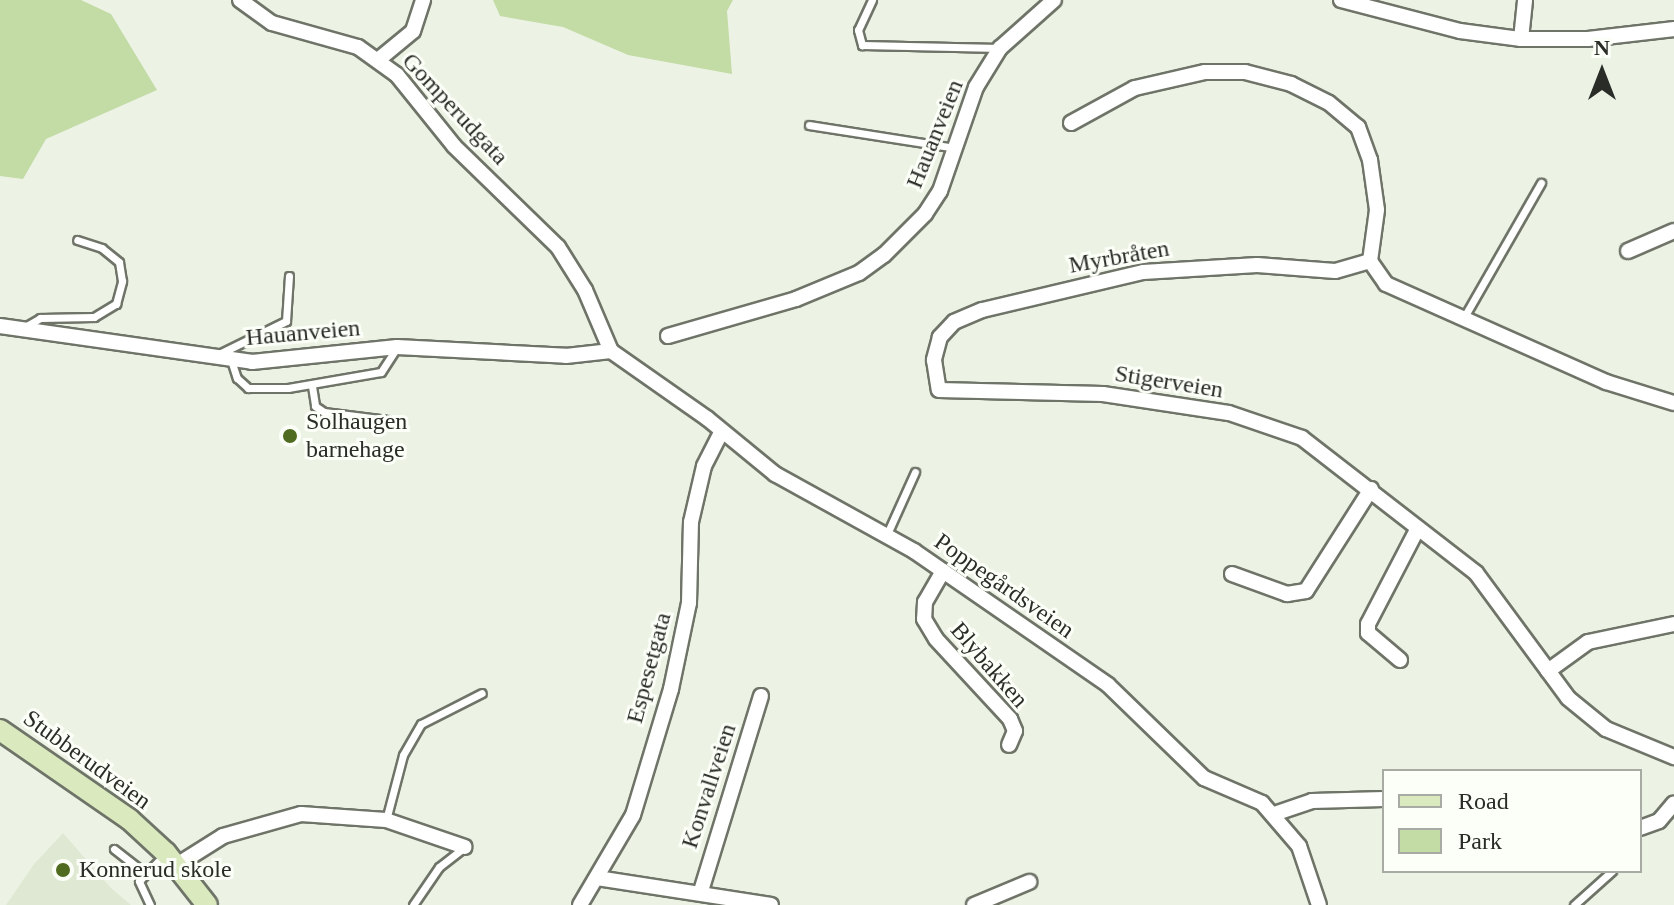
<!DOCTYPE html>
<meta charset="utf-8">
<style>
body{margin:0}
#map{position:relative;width:1674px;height:905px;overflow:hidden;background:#ecf3e5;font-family:Georgia,serif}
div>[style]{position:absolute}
.built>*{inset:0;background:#dee8d3}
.green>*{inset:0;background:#c3dba5}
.roads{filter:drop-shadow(2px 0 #6f7468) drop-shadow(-2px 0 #6f7468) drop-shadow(0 2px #6f7468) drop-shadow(0 -2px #6f7468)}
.service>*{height:7px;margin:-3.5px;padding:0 3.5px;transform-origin:3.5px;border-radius:3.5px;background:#fff}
.minor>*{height:14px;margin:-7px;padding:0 7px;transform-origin:7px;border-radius:7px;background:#fff}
.secondary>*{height:20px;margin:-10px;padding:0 10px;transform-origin:10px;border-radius:10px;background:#dae9be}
.dots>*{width:22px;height:22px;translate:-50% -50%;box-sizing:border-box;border:4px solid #fbfff7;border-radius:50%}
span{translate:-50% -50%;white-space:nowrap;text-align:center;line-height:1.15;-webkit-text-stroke:6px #fbfff7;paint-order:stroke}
.street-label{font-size:24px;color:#292c27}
.poi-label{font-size:24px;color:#292c27}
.left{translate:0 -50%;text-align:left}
.legend{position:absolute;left:1382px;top:769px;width:260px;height:104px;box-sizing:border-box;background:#fbfff7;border:2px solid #a7aba4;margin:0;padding:10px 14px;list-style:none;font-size:24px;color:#292c27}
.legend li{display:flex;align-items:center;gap:16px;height:40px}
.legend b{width:40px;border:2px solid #a7aba4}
.north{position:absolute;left:1562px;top:32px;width:80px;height:80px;-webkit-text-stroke:6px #fbfff7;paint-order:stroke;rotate:0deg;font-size:22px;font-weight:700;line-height:32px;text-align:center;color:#292c27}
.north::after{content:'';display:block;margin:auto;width:28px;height:36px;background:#292c27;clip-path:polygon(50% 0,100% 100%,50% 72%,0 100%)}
</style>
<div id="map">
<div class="built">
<div style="clip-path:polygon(63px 833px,111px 888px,131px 905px,6px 905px,34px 864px)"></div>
</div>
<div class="green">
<div style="clip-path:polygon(0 0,81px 0,111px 14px,157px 90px,46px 139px,23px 179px,0 176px)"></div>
<div style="clip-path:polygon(493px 0,733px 0,727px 11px,732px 74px,628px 55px,563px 27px,500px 16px)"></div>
</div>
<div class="roads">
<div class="service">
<div style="left:872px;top:0;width:33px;rotate:115deg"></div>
<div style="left:858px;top:30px;width:16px;rotate:75deg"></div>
<div style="left:862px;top:45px;width:138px;rotate:1.2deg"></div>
<div style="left:809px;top:125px;width:149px;rotate:8.9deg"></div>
<div style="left:1463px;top:319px;width:157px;rotate:-60.2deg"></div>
<div style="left:23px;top:328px;width:20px;rotate:-30deg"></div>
<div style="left:40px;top:318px;width:54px;rotate:-1.1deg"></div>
<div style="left:94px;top:317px;width:26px;rotate:-31deg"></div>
<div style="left:116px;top:304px;width:24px;rotate:-75deg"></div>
<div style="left:122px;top:281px;width:19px;rotate:-99deg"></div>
<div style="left:119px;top:262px;width:22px;rotate:-141deg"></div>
<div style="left:102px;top:248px;width:26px;rotate:-162deg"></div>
<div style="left:217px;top:355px;width:77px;rotate:-26.2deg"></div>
<div style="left:286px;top:321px;width:45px;rotate:-86.2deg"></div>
<div style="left:231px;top:360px;width:19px;rotate:72deg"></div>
<div style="left:237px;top:378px;width:15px;rotate:42deg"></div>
<div style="left:248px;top:388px;width:40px"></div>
<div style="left:288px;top:388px;width:94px;rotate:-9.8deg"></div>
<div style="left:381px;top:372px;width:27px;rotate:-57deg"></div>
<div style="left:312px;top:386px;width:20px;rotate:81deg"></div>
<div style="left:315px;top:406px;width:11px;rotate:34deg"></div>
<div style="left:324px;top:412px;width:64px;rotate:7.2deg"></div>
<div style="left:887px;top:534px;width:68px;rotate:-65.7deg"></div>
<div style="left:386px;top:820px;width:67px;rotate:-75.3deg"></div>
<div style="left:403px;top:755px;width:36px;rotate:-60deg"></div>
<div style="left:421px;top:724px;width:68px;rotate:-26.9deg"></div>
<div style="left:114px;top:849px;width:37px;rotate:38deg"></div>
<div style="left:150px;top:905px;width:26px;rotate:-115deg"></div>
<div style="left:139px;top:881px;width:36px;rotate:-46deg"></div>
<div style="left:413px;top:905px;width:46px;rotate:-55.6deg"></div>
<div style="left:439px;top:867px;width:31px;rotate:-38deg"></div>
<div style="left:1574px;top:905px;width:51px;rotate:-41.8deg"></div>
</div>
<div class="minor">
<div style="left:240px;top:0;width:39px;rotate:36deg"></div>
<div style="left:272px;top:23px;width:89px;rotate:15.6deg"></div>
<div style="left:358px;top:47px;width:48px;rotate:35.7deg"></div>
<div style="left:397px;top:75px;width:91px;rotate:51.2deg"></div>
<div style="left:454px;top:146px;width:145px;rotate:44.2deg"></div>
<div style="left:558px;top:247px;width:51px;rotate:57.9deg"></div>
<div style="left:585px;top:290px;width:66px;rotate:66.9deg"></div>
<div style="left:611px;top:351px;width:118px;rotate:35deg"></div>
<div style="left:708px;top:419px;width:87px;rotate:39.4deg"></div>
<div style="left:775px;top:474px;width:159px;rotate:29deg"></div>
<div style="left:914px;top:551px;width:236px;rotate:34.6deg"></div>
<div style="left:1108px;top:685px;width:134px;rotate:44.1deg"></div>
<div style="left:1204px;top:778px;width:63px;rotate:23.3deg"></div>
<div style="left:1262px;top:803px;width:57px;rotate:49.3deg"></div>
<div style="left:1299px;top:846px;width:62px;rotate:71.3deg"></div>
<div style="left:1341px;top:0;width:123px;rotate:14.6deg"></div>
<div style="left:1460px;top:31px;width:62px;rotate:7.5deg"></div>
<div style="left:1521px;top:39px;width:67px"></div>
<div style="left:1588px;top:39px;width:87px;rotate:-6.6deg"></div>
<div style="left:1521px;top:39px;width:39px;rotate:-84deg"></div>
<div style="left:378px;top:60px;width:45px;rotate:-39.6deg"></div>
<div style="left:413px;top:31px;width:33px;rotate:-72deg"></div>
<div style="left:1071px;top:123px;width:73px;rotate:-28.7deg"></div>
<div style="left:1135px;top:88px;width:72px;rotate:-12.9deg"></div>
<div style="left:1205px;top:72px;width:40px"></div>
<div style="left:1245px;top:72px;width:48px;rotate:14.6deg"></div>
<div style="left:1291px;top:84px;width:42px;rotate:26.6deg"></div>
<div style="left:1329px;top:103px;width:38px;rotate:40deg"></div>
<div style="left:1358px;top:127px;width:35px;rotate:70deg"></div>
<div style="left:1370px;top:160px;width:50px;rotate:82deg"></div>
<div style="left:1377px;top:210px;width:51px;rotate:97.8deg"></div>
<div style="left:1370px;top:261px;width:28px;rotate:55deg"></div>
<div style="left:1386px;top:284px;width:241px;rotate:24deg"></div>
<div style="left:1606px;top:382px;width:71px;rotate:17.2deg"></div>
<div style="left:1628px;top:251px;width:50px;rotate:-23.5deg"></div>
<div style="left:1370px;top:261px;width:36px;rotate:164deg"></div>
<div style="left:1335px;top:271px;width:78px;rotate:-175.6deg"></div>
<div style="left:1257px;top:265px;width:114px;rotate:176.5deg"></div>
<div style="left:1143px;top:272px;width:165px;rotate:166.7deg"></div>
<div style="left:982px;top:310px;width:30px;rotate:157deg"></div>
<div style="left:954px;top:322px;width:21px;rotate:133deg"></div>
<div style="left:940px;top:337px;width:24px;rotate:105deg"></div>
<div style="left:934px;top:360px;width:30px;rotate:81deg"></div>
<div style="left:939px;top:390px;width:164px;rotate:1.4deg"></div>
<div style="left:1103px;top:394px;width:127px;rotate:8.6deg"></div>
<div style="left:1229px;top:413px;width:77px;rotate:18.9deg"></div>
<div style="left:1302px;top:438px;width:220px;rotate:37.8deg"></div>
<div style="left:1476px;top:573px;width:155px;rotate:53.6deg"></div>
<div style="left:1568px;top:698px;width:49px;rotate:39.2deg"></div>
<div style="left:1606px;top:729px;width:74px;rotate:22.4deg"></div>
<div style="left:0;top:326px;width:255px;rotate:8.1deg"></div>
<div style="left:252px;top:362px;width:146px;rotate:-5.9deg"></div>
<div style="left:397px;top:347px;width:169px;rotate:3deg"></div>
<div style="left:566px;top:356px;width:45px;rotate:-6.3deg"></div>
<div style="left:668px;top:336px;width:133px;rotate:-16.1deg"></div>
<div style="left:796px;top:299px;width:68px;rotate:-22.4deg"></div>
<div style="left:859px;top:273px;width:31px;rotate:-36deg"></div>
<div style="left:884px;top:255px;width:58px;rotate:-45deg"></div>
<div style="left:925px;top:214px;width:27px;rotate:-57deg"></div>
<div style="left:940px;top:191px;width:110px;rotate:-70.9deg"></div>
<div style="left:976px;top:87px;width:46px;rotate:-58.4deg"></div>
<div style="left:1000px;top:48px;width:72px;rotate:-41.6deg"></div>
<div style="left:943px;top:571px;width:36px;rotate:120deg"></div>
<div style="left:925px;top:602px;width:17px;rotate:93deg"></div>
<div style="left:924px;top:619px;width:23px;rotate:59deg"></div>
<div style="left:936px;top:639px;width:109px;rotate:47.2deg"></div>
<div style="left:1010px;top:719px;width:13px;rotate:67deg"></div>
<div style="left:1015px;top:731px;width:15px;rotate:113deg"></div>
<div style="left:1232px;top:574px;width:59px;rotate:20deg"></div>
<div style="left:1287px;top:594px;width:19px;rotate:-9deg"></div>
<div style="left:1306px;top:591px;width:121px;rotate:-57.5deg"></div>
<div style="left:1400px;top:660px;width:42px;rotate:-139.8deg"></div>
<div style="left:1368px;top:633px;width:9px;rotate:-90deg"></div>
<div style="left:1368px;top:624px;width:108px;rotate:-62.5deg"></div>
<div style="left:1548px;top:671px;width:49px;rotate:-35.9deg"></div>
<div style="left:1588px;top:642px;width:88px;rotate:-11.8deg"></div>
<div style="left:1274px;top:814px;width:40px;rotate:-18.9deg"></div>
<div style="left:1312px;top:801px;width:72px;rotate:-1.6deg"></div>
<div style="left:1640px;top:828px;width:20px;rotate:-20deg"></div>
<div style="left:1659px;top:821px;width:23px;rotate:-50deg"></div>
<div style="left:177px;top:865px;width:54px;rotate:-32.2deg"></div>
<div style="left:223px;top:836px;width:81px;rotate:-15.8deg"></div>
<div style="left:301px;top:814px;width:85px;rotate:4deg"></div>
<div style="left:386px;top:820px;width:83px;rotate:18.9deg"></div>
<div style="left:597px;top:878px;width:176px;rotate:8.8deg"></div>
<div style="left:701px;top:891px;width:204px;rotate:-72.9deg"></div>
<div style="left:580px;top:905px;width:104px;rotate:-59.5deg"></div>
<div style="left:633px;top:815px;width:132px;rotate:-73.2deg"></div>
<div style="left:671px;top:689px;width:88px;rotate:-78.2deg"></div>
<div style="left:689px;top:603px;width:81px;rotate:-88.6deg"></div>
<div style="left:691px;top:522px;width:57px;rotate:-76.9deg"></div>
<div style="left:704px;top:466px;width:39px;rotate:-63deg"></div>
<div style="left:974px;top:905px;width:60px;rotate:-22.7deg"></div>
</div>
<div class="secondary">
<div style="left:0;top:730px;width:157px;rotate:34.6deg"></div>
<div style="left:129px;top:819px;width:50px;rotate:42.6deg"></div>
<div style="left:166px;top:853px;width:66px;rotate:51.7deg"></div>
</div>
</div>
<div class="dots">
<div style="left:290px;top:436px;background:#4f6b1f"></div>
<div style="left:63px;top:870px;background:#4f6b1f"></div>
</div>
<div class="street-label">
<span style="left:455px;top:109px;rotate:47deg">Gomperudgata</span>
<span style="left:935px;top:134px;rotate:-68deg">Hauanveien</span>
<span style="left:1119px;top:257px;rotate:-10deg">Myrbråten</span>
<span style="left:303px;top:333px;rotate:-5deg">Hauanveien</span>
<span style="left:1169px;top:382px;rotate:9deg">Stigerveien</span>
<span style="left:1004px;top:586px;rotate:35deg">Poppegårdsveien</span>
<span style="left:989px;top:665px;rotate:49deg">Blybakken</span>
<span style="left:649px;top:668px;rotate:-75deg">Espesetgata</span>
<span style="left:87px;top:760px;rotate:36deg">Stubberudveien</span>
<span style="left:709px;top:786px;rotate:-72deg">Konvallveien</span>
</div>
<div class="poi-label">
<span class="left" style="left:306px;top:436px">Solhaugen<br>barnehage</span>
<span class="left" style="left:79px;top:870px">Konnerud skole</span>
</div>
<ul class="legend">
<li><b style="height:10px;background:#dae9be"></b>Road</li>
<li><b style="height:22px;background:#c3dba5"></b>Park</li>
</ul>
<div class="north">N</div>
</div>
